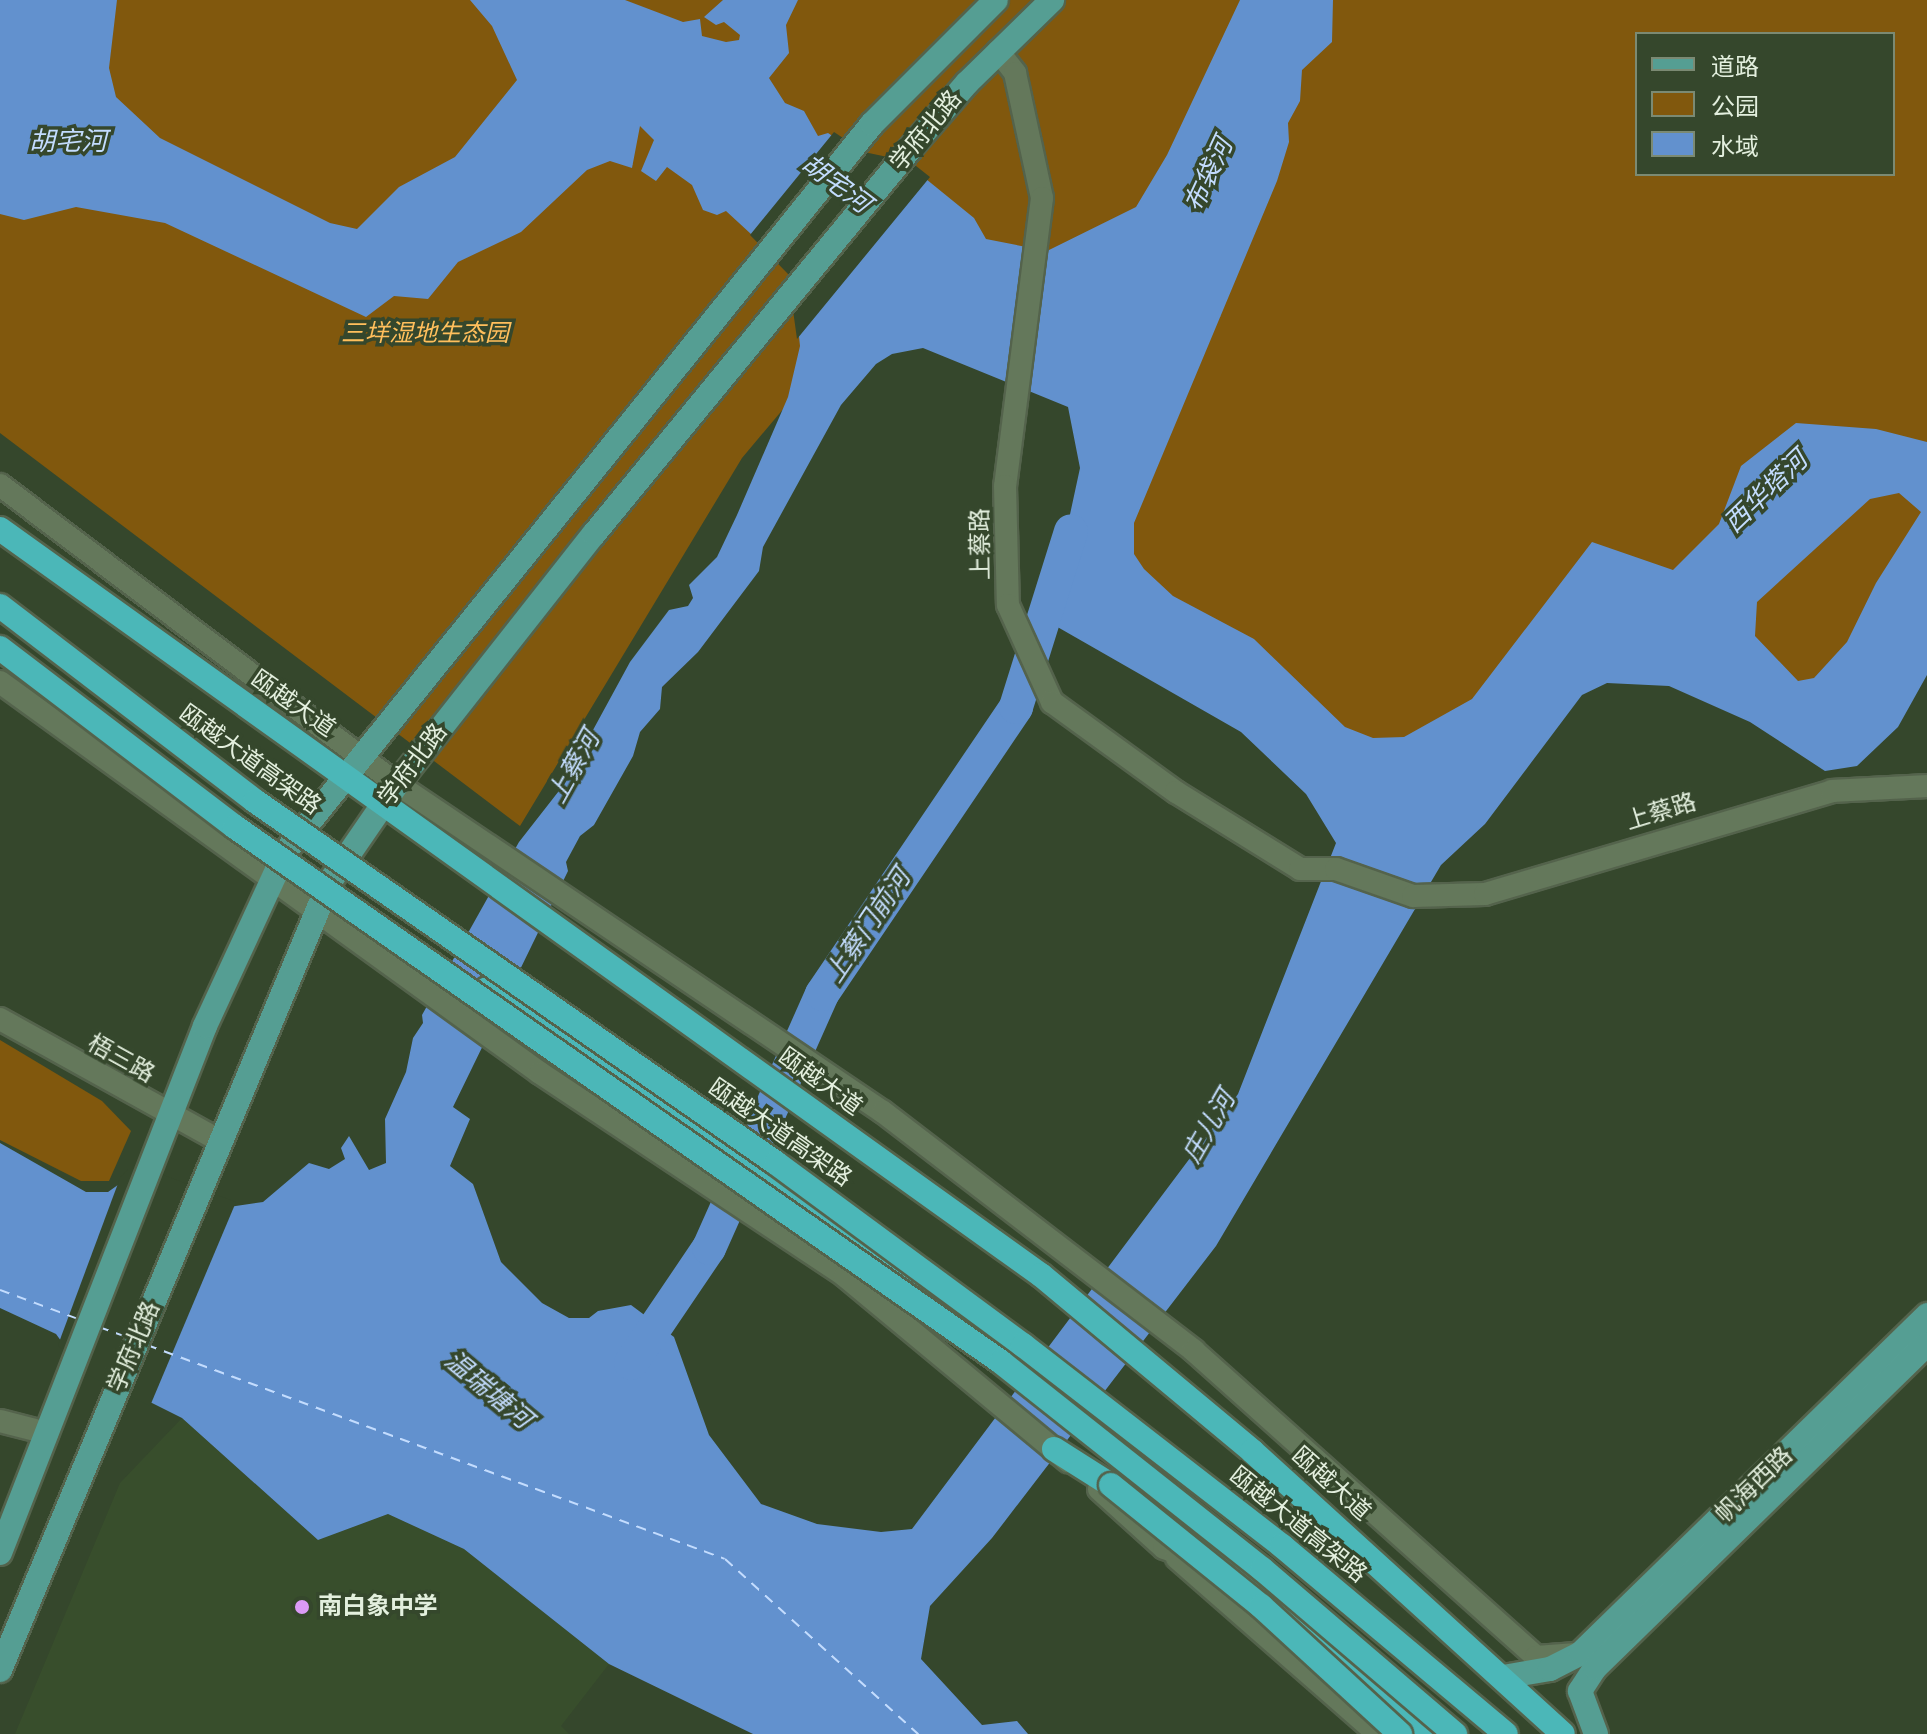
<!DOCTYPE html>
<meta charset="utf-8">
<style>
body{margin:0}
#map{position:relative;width:1927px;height:1734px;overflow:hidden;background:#35472c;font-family:"Times New Roman","Noto Sans SC",serif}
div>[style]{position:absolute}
.built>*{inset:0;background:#384e2c}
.green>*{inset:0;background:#81580d}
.water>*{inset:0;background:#6291ce}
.pier>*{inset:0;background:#35472c}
.river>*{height:34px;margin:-17px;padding:0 17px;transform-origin:17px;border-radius:17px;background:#6291ce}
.ferry>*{height:2px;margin-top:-1px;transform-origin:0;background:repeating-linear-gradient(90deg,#c3dcfe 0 10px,transparent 0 18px)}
.roads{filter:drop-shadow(2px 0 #54634c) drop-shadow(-2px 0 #54634c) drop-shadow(0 2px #54634c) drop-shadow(0 -2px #54634c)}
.minor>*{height:22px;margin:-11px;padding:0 11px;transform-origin:11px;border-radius:11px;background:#64785b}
.major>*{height:24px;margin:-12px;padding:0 12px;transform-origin:12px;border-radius:12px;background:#559e93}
.highway>*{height:24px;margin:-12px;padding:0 12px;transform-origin:12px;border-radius:12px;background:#4bb7b8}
.bridges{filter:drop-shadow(2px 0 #54634c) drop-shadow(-2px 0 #54634c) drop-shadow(0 2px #54634c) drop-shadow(0 -2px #54634c)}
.highway-bridge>*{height:24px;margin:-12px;padding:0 12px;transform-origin:12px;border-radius:12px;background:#4bb7b8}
.dots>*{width:22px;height:22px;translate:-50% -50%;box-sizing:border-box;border:4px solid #35472c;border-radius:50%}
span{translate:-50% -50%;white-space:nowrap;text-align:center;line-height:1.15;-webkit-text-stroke:7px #35472c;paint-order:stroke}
.street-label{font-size:24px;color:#e3efde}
.park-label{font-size:24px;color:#ffbf5c;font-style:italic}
.poi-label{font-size:24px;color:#e3efde;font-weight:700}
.left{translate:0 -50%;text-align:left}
.water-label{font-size:26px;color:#c3dcfe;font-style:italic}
.legend{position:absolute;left:1635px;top:32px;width:260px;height:144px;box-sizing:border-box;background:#35472c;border:2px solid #7b8a73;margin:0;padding:10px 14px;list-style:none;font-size:24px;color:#e3efde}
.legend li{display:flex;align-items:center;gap:16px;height:40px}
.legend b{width:40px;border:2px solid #7b8a73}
</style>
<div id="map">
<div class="built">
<div style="clip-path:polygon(182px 1418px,318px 1540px,388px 1514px,464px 1549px,609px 1664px,561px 1726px,569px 1734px,15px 1734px,120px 1483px)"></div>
</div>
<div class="green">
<div style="clip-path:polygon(evenodd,0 0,1927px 0,1927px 605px,1834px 711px,1588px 643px,1445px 826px,1082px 610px,1131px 421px,901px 269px,742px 458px,520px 826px,0 433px,0 0,1637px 34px,1893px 34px,1893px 174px,1637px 174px,1637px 34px)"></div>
<div style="clip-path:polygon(0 1040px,102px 1101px,131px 1131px,109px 1181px,81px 1181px,0 1140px)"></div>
</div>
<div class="water">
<div style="clip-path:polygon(evenodd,0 0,117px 0,109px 68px,116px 97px,160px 138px,330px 223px,357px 229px,399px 187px,455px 157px,517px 80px,492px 26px,470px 0,625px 0,683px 22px,700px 19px,702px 36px,726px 42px,739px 40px,740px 35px,724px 22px,716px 25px,704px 17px,723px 0,798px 0,786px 25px,789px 53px,769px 78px,785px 103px,804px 111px,818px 136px,828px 133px,862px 156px,910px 166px,974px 218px,986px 239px,1047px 251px,1136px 207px,1167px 155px,1240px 0,1333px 0,1332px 42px,1302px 70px,1300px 101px,1288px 123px,1289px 142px,1277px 181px,1134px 523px,1134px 554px,1144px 569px,1173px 596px,1254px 639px,1345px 727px,1373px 738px,1404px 737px,1472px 699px,1592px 542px,1673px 570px,1719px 524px,1741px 466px,1796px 423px,1876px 429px,1927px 442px,1927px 675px,1898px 727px,1857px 766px,1825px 771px,1750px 722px,1669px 686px,1607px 683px,1582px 695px,1485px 824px,1441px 865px,1216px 1246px,992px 1538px,930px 1606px,921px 1659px,982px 1725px,1017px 1721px,1028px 1734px,753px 1734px,609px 1664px,464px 1549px,388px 1514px,318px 1540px,182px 1418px,80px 1367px,56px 1334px,0 1308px,0 1143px,86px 1192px,108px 1192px,122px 1182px,229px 1207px,263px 1202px,309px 1163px,329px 1169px,345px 1159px,341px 1148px,349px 1136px,369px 1170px,386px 1163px,385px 1119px,406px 1072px,413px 1038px,423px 1023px,422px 1015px,519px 842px,562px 787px,630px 662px,669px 610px,688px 606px,693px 598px,689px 585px,717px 557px,737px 515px,788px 397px,800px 346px,792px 272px,726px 211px,717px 215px,703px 210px,692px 185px,667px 167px,656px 181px,641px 171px,654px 140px,640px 126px,632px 168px,610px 161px,587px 170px,521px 232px,458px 262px,428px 299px,394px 296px,366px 317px,165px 223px,76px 207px,24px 220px,0 214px,0 0,923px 348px,1068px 407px,1080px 468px,1047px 621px,1241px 732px,1306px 794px,1336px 843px,1238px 1094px,912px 1529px,881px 1532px,817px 1524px,761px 1504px,709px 1435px,674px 1337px,631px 1305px,598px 1311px,589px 1318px,569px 1318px,542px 1303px,501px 1262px,473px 1184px,450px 1166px,470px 1119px,453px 1107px,568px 871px,566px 862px,580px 836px,594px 825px,633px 756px,640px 732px,660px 709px,662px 687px,698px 652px,759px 571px,763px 547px,841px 405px,876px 364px,892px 354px,923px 348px,0 0,1899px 493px,1921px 512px,1876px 583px,1847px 642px,1814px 678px,1798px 681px,1755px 636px,1757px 602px,1870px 499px,1899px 493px)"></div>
</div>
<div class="pier">
<div style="clip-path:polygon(834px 132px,864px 152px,911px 162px,930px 177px,797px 339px,788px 274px,750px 235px)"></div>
<div style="clip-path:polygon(147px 1169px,236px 1202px,150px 1406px,78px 1370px,58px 1345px,120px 1178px,128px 1169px)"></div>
</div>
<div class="river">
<div style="left:631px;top:1363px;width:139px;rotate:-55.9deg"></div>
<div style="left:709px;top:1248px;width:278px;rotate:-66deg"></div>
<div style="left:822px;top:994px;width:346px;rotate:-55.9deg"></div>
<div style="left:1016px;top:707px;width:184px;rotate:-72.6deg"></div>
</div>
<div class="ferry">
<div style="left:0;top:1290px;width:83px;rotate:20.4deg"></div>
<div style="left:99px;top:1327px;width:29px;rotate:20deg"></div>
<div style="left:147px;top:1345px;width:616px;rotate:20.32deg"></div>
<div style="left:725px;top:1559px;width:261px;rotate:42.2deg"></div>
</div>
<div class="roads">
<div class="minor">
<div style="left:998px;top:51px;width:28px;rotate:52deg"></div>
<div style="left:1015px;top:73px;width:128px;rotate:77.8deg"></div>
<div style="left:1042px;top:198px;width:290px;rotate:97.3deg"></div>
<div style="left:1005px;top:486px;width:119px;rotate:88.6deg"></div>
<div style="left:1008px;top:605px;width:107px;rotate:65.6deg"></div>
<div style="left:1052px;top:702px;width:153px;rotate:36deg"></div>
<div style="left:1176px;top:792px;width:146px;rotate:31.8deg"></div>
<div style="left:1300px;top:869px;width:36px"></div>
<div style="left:1336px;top:869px;width:82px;rotate:19.3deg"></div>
<div style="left:1413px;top:896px;width:72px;rotate:-1.6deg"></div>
<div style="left:1485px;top:894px;width:362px;rotate:-16.5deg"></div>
<div style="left:1832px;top:791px;width:95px;rotate:-3deg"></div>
<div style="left:0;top:485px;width:497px;rotate:37deg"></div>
<div style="left:397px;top:784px;width:586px;rotate:34.02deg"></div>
<div style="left:883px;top:1112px;width:392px;rotate:37.5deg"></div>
<div style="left:1194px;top:1351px;width:459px;rotate:41.8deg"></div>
<div style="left:1536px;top:1657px;width:40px;rotate:-4.3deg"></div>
<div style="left:0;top:682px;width:667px;rotate:35.91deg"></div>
<div style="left:540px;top:1073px;width:366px;rotate:33.6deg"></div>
<div style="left:845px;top:1276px;width:290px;rotate:39.7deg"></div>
<div style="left:0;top:1019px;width:252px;rotate:29deg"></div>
<div style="left:0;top:1421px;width:49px;rotate:14.3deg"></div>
<div style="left:1099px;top:1489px;width:88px;rotate:42.2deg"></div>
<div style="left:1164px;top:1548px;width:38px;rotate:20deg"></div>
<div style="left:1177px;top:1558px;width:267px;rotate:41.2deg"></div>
</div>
<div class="major">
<div style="left:0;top:1553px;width:565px;rotate:-68.74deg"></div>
<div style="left:205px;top:1026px;width:193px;rotate:-65.2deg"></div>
<div style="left:286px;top:851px;width:934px;rotate:-51.13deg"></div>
<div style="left:872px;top:124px;width:175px;rotate:-45deg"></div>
<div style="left:0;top:1670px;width:853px;rotate:-67.31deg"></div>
<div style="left:329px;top:883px;width:120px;rotate:-55.5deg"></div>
<div style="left:397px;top:784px;width:318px;rotate:-51.8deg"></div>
<div style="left:594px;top:534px;width:497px;rotate:-50.6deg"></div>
<div style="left:909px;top:150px;width:89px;rotate:-49.1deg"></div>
<div style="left:967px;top:83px;width:119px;rotate:-44.3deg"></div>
<div style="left:1503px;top:1677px;width:48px;rotate:-9.7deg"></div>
<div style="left:1550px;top:1669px;width:35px;rotate:-27deg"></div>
<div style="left:1581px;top:1653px;width:484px;rotate:-44.3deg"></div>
<div style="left:1596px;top:1734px;width:46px;rotate:-110.4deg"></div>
<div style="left:1580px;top:1691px;width:27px;rotate:-57deg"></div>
<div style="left:1595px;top:1668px;width:464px;rotate:-44.3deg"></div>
</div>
<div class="highway">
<div style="left:0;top:529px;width:1281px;rotate:35.63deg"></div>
<div style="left:1041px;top:1275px;width:275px;rotate:39.8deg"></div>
<div style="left:1252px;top:1451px;width:420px;rotate:42.3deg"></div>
<div style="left:487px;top:989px;width:250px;rotate:33.6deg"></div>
<div style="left:695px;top:1127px;width:307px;rotate:35.5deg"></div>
<div style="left:945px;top:1305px;width:58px;rotate:40.8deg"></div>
<div style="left:1054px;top:1449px;width:67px;rotate:32.3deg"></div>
<div style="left:1192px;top:1525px;width:317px;rotate:41.2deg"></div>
</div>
</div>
<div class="bridges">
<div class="highway-bridge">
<div style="left:0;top:606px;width:321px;rotate:37.4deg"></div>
<div style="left:255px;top:801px;width:634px;rotate:34.79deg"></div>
<div style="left:776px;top:1163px;width:307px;rotate:36.4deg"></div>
<div style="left:1023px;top:1345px;width:328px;rotate:37.8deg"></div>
<div style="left:1282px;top:1546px;width:292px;rotate:40deg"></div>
<div style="left:0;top:648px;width:295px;rotate:37.3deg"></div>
<div style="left:235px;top:827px;width:934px;rotate:34.93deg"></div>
<div style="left:1001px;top:1362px;width:333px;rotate:38.4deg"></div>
<div style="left:1262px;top:1569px;width:254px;rotate:40.5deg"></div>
<div style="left:1111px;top:1485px;width:193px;rotate:38.9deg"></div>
<div style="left:1261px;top:1606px;width:189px;rotate:42.6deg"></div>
</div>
</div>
<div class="dots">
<div style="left:302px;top:1607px;background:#db9af6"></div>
</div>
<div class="street-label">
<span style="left:926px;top:131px;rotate:-50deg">学府北路</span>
<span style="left:981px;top:544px;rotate:-91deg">上蔡路</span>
<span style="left:293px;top:704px;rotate:35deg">瓯越大道</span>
<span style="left:250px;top:760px;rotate:36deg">瓯越大道高架路</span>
<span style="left:413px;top:765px;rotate:-53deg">学府北路</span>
<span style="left:1661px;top:812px;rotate:-17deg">上蔡路</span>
<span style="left:121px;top:1059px;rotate:29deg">梧三路</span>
<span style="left:820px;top:1082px;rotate:36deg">瓯越大道</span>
<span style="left:780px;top:1133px;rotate:35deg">瓯越大道高架路</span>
<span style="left:134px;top:1347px;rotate:-67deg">学府北路</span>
<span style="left:1331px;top:1484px;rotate:42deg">瓯越大道</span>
<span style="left:1754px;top:1485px;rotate:-44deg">帆海西路</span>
<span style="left:1298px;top:1525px;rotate:39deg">瓯越大道高架路</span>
</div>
<div class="park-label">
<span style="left:425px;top:334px">三垟湿地生态园</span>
</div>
<div class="poi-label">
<span class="left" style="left:318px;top:1607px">南白象中学</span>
</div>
<div class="water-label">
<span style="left:68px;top:142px">胡宅河</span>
<span style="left:1209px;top:175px;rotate:-65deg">布袋河</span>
<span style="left:836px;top:184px;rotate:37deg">胡宅河</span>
<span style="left:1766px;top:492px;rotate:-44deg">西华塔河</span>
<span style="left:574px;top:767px;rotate:-61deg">上蔡河</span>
<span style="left:868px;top:926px;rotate:-56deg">上蔡门前河</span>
<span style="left:1209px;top:1127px;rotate:-60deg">庄儿河</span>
<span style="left:488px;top:1390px;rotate:40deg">温瑞塘河</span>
</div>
<ul class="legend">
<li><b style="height:10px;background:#559e93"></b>道路</li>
<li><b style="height:22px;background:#81580d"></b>公园</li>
<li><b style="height:22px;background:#6291ce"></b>水域</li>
</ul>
</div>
